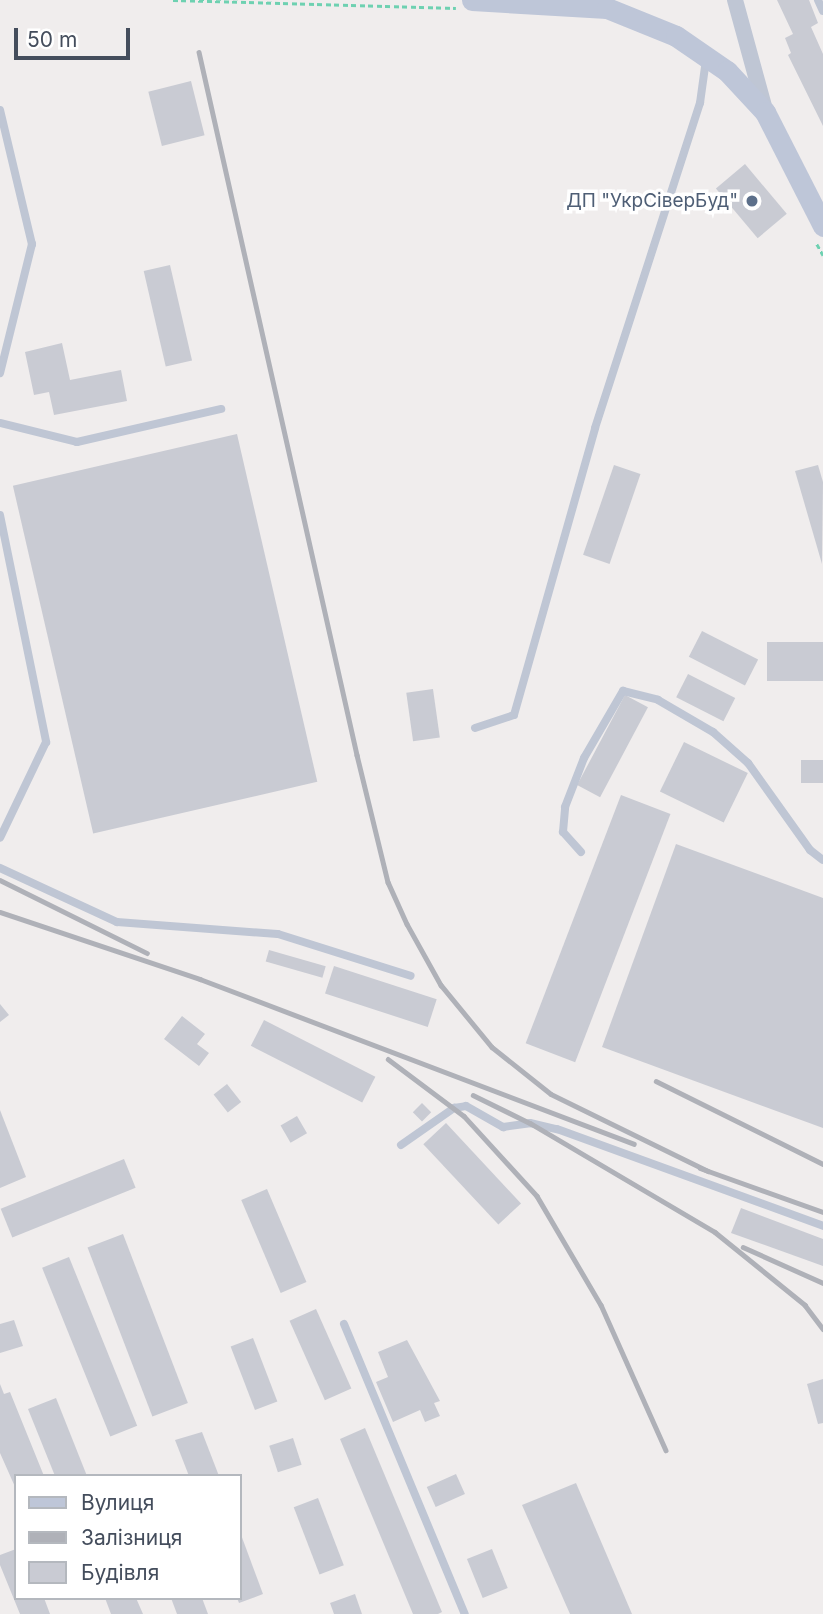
<!DOCTYPE html>
<meta charset="utf-8">
<style>
body{margin:0}
#map{position:relative;width:823px;height:1614px;overflow:hidden;background:#f0eded;font-family:Inter,sans-serif}
div>[style]{position:absolute}
.building>*{inset:0;background:#c9cbd3;transform-origin:0 0}
.path>*{height:2.5px;margin-top:-1.25px;transform-origin:0;background:repeating-linear-gradient(90deg,#6ed1b1 0 5px,transparent 0 8.5px)}
.lane>*{height:8px;margin:-4px;padding:0 4px;transform-origin:4px;border-radius:4px;background:#bfc6d4}
.street>*{height:16px;margin:-8px;padding:0 8px;transform-origin:8px;border-radius:8px;background:#bfc6d4}
.secondary>*{height:21px;margin:-10.5px;padding:0 10.5px;transform-origin:10.5px;border-radius:10.5px;background:#bec6d8}
.rail>*{height:4.5px;margin:-2.25px;padding:0 2.25px;transform-origin:2.25px;border-radius:2.25px;background:#afb1b8}
.dots>*{width:19px;height:19px;translate:-50% -50%;box-sizing:border-box;border:4px solid #fff;border-radius:50%}
span{translate:-50% -50%;white-space:nowrap;text-align:center;line-height:1.15;-webkit-text-stroke:7px #fff;paint-order:stroke}
.service-label{font-size:19px;color:#4e5e75}
.right{translate:-100% -50%;text-align:right}
.legend{position:absolute;left:14px;top:1474px;width:228px;height:126px;box-sizing:border-box;background:#fff;border:2px solid #b4b8be;margin:0;padding:9px 12px;list-style:none;font-size:21px;color:#444d5c}
.legend li{display:flex;align-items:center;gap:14px;height:35px}
.legend b{width:35px;border:2px solid #b4b8be}
.scale{position:absolute;left:14px;top:28px;width:116px;height:32px;box-sizing:border-box;border:4px solid #444d5c;border-top:0;padding-left:9px;font-size:21px;line-height:24px;white-space:nowrap;color:#444d5c;-webkit-text-stroke:5px #fff;paint-order:stroke}
</style>
<div id="map">
<div class="building">
<div style="clip-path:polygon(777px 0,809px 0,818px 23px,811px 27px,823px 54px,823px 126px,788px 55px,791px 53px,785px 38px,793px 34px)"></div>
<div style="left:191px;top:81px;width:56px;height:44px;rotate:76deg"></div>
<div style="left:745px;top:164px;width:65px;height:38px;rotate:50deg"></div>
<div style="left:170px;top:265px;width:98px;height:27px;rotate:77deg"></div>
<div style="clip-path:polygon(62px 343px,70px 380px,121px 370px,127px 401px,54px 415px,49px 392px,34px 395px,25px 352px)"></div>
<div style="left:237px;top:434px;width:357px;height:230px;rotate:77deg"></div>
<div style="left:614px;top:465px;width:28px;height:95px;rotate:19deg"></div>
<div style="clip-path:polygon(818px 465px,823px 482px,822px 564px,795px 471px)"></div>
<div style="left:702px;top:631px;width:63px;height:29px;rotate:27deg"></div>
<div style="left:823px;top:642px;width:39px;height:56px;rotate:90deg"></div>
<div style="left:688px;top:674px;width:53px;height:26px;rotate:27deg"></div>
<div style="left:433px;top:689px;width:49px;height:27px;rotate:82deg"></div>
<div style="left:625px;top:695px;width:26px;height:102px;rotate:28deg"></div>
<div style="left:684px;top:742px;width:71px;height:55px;rotate:26deg"></div>
<div style="left:823px;top:760px;width:23px;height:22px;rotate:90deg"></div>
<div style="left:621px;top:795px;width:53px;height:266px;rotate:21deg"></div>
<div style="clip-path:polygon(676px 844px,823px 898px,823px 1128px,602px 1047px)"></div>
<div style="left:269px;top:950px;width:59px;height:12px;rotate:16deg"></div>
<div style="left:334px;top:966px;width:108px;height:29px;rotate:18deg"></div>
<div style="clip-path:polygon(0 1004px,9px 1015px,0 1022px)"></div>
<div style="clip-path:polygon(182px 1016px,205px 1034px,197px 1044px,209px 1053px,199px 1066px,164px 1039px)"></div>
<div style="left:264px;top:1020px;width:125px;height:29px;rotate:27deg"></div>
<div style="left:227px;top:1084px;width:23px;height:17px;rotate:52deg"></div>
<div style="left:422px;top:1103px;width:13px;height:13px;rotate:45deg"></div>
<div style="clip-path:polygon(0 1110px,26px 1177px,0 1188px)"></div>
<div style="left:297px;top:1116px;width:20px;height:19px;rotate:60deg"></div>
<div style="left:446px;top:1123px;width:110px;height:31px;rotate:47deg"></div>
<div style="left:124px;top:1159px;width:31px;height:133px;rotate:68deg"></div>
<div style="left:267px;top:1189px;width:101px;height:28px;rotate:67deg"></div>
<div style="clip-path:polygon(741px 1208px,823px 1239px,823px 1266px,731px 1233px)"></div>
<div style="left:123px;top:1234px;width:181px;height:38px;rotate:69deg"></div>
<div style="left:69px;top:1257px;width:182px;height:29px;rotate:68deg"></div>
<div style="left:316px;top:1309px;width:87px;height:29px;rotate:66deg"></div>
<div style="clip-path:polygon(14px 1320px,23px 1346px,0 1353px,0 1324px)"></div>
<div style="left:253px;top:1338px;width:68px;height:24px;rotate:69deg"></div>
<div style="clip-path:polygon(407px 1340px,440px 1401px,434px 1403px,440px 1416px,425px 1422px,420px 1410px,393px 1422px,376px 1382px,388px 1377px,378px 1352px)"></div>
<div style="clip-path:polygon(823px 1379px,823px 1423px,818px 1424px,807px 1384px)"></div>
<div style="clip-path:polygon(0 1384px,4px 1394px,10px 1392px,44px 1476px,16px 1476px,16px 1489px,0 1453px)"></div>
<div style="clip-path:polygon(56px 1398px,87px 1476px,55px 1476px,28px 1409px)"></div>
<div style="clip-path:polygon(365px 1428px,442px 1612px,438px 1614px,413px 1614px,340px 1439px)"></div>
<div style="clip-path:polygon(202px 1432px,219px 1476px,189px 1476px,175px 1440px)"></div>
<div style="left:293px;top:1438px;width:28px;height:25px;rotate:72deg"></div>
<div style="left:456px;top:1474px;width:22px;height:32px;rotate:66deg"></div>
<div style="clip-path:polygon(576px 1483px,632px 1614px,570px 1614px,522px 1505px)"></div>
<div style="left:318px;top:1498px;width:72px;height:26px;rotate:69deg"></div>
<div style="clip-path:polygon(240px 1532px,263px 1594px,239px 1603px,237px 1598px)"></div>
<div style="clip-path:polygon(16px 1549px,16px 1598px,44px 1598px,50px 1614px,20px 1614px,0 1565px,0 1555px)"></div>
<div style="left:492px;top:1549px;width:42px;height:27px;rotate:68deg"></div>
<div style="clip-path:polygon(355px 1594px,362px 1614px,334px 1614px,330px 1603px)"></div>
<div style="clip-path:polygon(105px 1598px,136px 1598px,143px 1614px,111px 1614px)"></div>
<div style="clip-path:polygon(171px 1598px,202px 1598px,208px 1614px,177px 1614px)"></div>
</div>
<div class="path">
<div style="left:173px;top:0;width:283px;rotate:1.6deg"></div>
<div style="left:817px;top:244px;width:13px;rotate:61deg"></div>
</div>
<div class="lane">
<div style="left:818px;top:0;width:12px;rotate:66deg"></div>
<div style="left:0;top:110px;width:138px;rotate:76.6deg"></div>
<div style="left:32px;top:244px;width:133px;rotate:103.9deg"></div>
<div style="left:0;top:423px;width:79px;rotate:13.9deg"></div>
<div style="left:77px;top:442px;width:148px;rotate:-12.9deg"></div>
<div style="left:0;top:515px;width:232px;rotate:78.5deg"></div>
<div style="left:46px;top:742px;width:106px;rotate:115.6deg"></div>
<div style="left:475px;top:728px;width:41px;rotate:-18.4deg"></div>
<div style="left:514px;top:715px;width:298px;rotate:-74.2deg"></div>
<div style="left:595px;top:428px;width:342px;rotate:-72.1deg"></div>
<div style="left:700px;top:103px;width:43px;rotate:-82.1deg"></div>
<div style="left:581px;top:852px;width:27px;rotate:-132deg"></div>
<div style="left:563px;top:832px;width:25px;rotate:-85deg"></div>
<div style="left:565px;top:807px;width:53px;rotate:-68.8deg"></div>
<div style="left:584px;top:758px;width:78px;rotate:-59.8deg"></div>
<div style="left:623px;top:691px;width:36px;rotate:14deg"></div>
<div style="left:658px;top:700px;width:64px;rotate:30.2deg"></div>
<div style="left:713px;top:732px;width:47px;rotate:41.5deg"></div>
<div style="left:748px;top:763px;width:107px;rotate:54.5deg"></div>
<div style="left:810px;top:850px;width:16px;rotate:38deg"></div>
<div style="left:0;top:868px;width:129px;rotate:24.8deg"></div>
<div style="left:117px;top:922px;width:161px;rotate:4.3deg"></div>
<div style="left:278px;top:934px;width:139px;rotate:17.5deg"></div>
<div style="left:401px;top:1145px;width:65px;rotate:-34.9deg"></div>
<div style="left:454px;top:1108px;width:12px;rotate:-9deg"></div>
<div style="left:466px;top:1106px;width:43px;rotate:29.6deg"></div>
<div style="left:503px;top:1127px;width:27px;rotate:-8deg"></div>
<div style="left:530px;top:1123px;width:28px;rotate:13deg"></div>
<div style="left:557px;top:1129px;width:283px;rotate:20deg"></div>
<div style="left:344px;top:1324px;width:314px;rotate:67.4deg"></div>
</div>
<div class="street">
<div style="left:735px;top:0;width:114px;rotate:74.7deg"></div>
</div>
<div class="secondary">
<div style="left:472px;top:0;width:135px;rotate:3.4deg"></div>
<div style="left:607px;top:8px;width:74px;rotate:22.1deg"></div>
<div style="left:676px;top:36px;width:62px;rotate:34.5deg"></div>
<div style="left:727px;top:71px;width:56px;rotate:47.2deg"></div>
<div style="left:765px;top:112px;width:128px;rotate:63deg"></div>
</div>
<div class="rail">
<div style="left:199px;top:52px;width:721px;rotate:77.33deg"></div>
<div style="left:357px;top:755px;width:131px;rotate:76.3deg"></div>
<div style="left:388px;top:882px;width:46px;rotate:65.7deg"></div>
<div style="left:407px;top:924px;width:70px;rotate:60.9deg"></div>
<div style="left:441px;top:985px;width:80px;rotate:50.6deg"></div>
<div style="left:492px;top:1047px;width:75px;rotate:38.5deg"></div>
<div style="left:551px;top:1094px;width:175px;rotate:26.1deg"></div>
<div style="left:0;top:880px;width:164px;rotate:26.4deg"></div>
<div style="left:0;top:912px;width:211px;rotate:18.5deg"></div>
<div style="left:200px;top:979px;width:464px;rotate:20.8deg"></div>
<div style="left:388px;top:1059px;width:95px;rotate:36.9deg"></div>
<div style="left:464px;top:1116px;width:108px;rotate:47.6deg"></div>
<div style="left:537px;top:1196px;width:126px;rotate:59.6deg"></div>
<div style="left:601px;top:1305px;width:159px;rotate:65.9deg"></div>
<div style="left:656px;top:1081px;width:186px;rotate:26.4deg"></div>
<div style="left:473px;top:1095px;width:64px;rotate:26.2deg"></div>
<div style="left:530px;top:1123px;width:215px;rotate:30.5deg"></div>
<div style="left:715px;top:1232px;width:116px;rotate:39deg"></div>
<div style="left:805px;top:1305px;width:30px;rotate:53deg"></div>
<div style="left:700px;top:1168px;width:131px;rotate:19.7deg"></div>
<div style="left:743px;top:1247px;width:88px;rotate:24.2deg"></div>
</div>
<div class="dots">
<div style="left:752px;top:201px;background:#5c6f8a"></div>
</div>
<div class="service-label">
<span class="right" style="left:738px;top:201px">ДП "УкрСіверБуд"</span>
</div>
<ul class="legend">
<li><b style="height:9px;background:#bec6d8"></b>Вулиця</li>
<li><b style="height:9px;background:#afb1b8"></b>Залізниця</li>
<li><b style="height:19px;background:#c9cbd3"></b>Будівля</li>
</ul>
<div class="scale">50 m</div>
</div>
